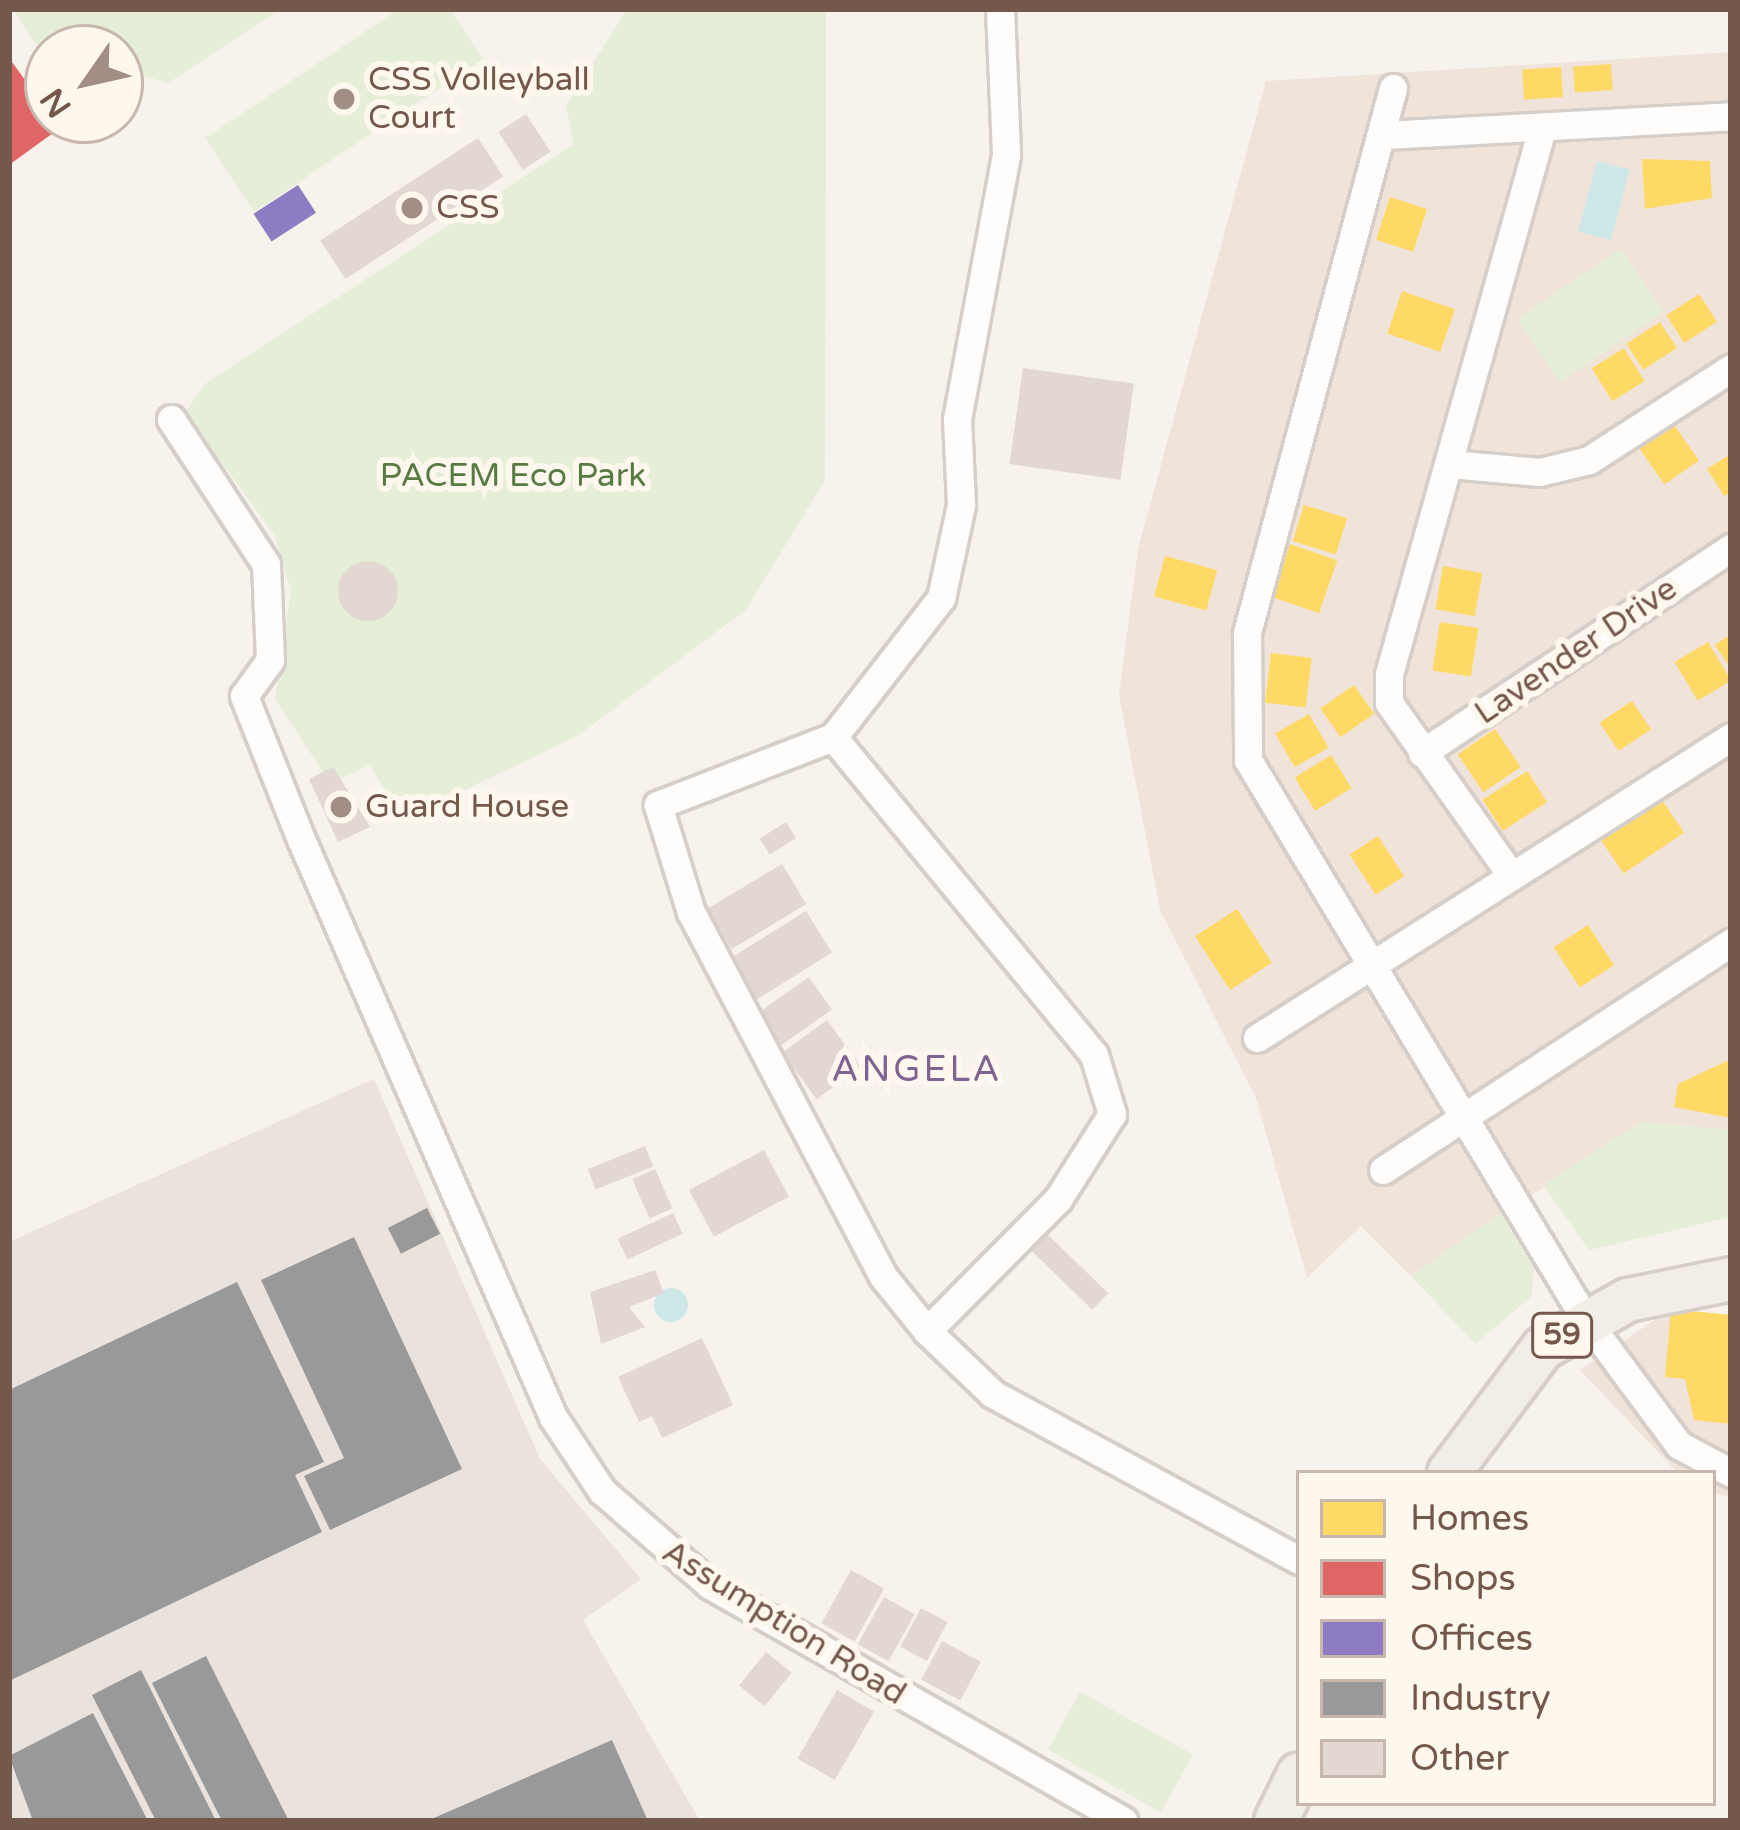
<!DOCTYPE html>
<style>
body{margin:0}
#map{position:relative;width:1740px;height:1830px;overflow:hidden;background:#f7f2ec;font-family:"Varela Round",sans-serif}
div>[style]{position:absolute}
.residential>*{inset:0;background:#f0e4da}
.industrial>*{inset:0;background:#eae2dd}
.green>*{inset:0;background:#e5eed7;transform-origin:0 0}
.water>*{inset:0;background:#cee7e7;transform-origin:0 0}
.round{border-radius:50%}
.homes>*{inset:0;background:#ffd966;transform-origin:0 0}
.shops>*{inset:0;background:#e06666}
.offices>*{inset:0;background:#8e7cc3;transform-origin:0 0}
.industry>*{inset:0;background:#999;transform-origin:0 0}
.building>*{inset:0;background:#e2d8d1;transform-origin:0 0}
.roads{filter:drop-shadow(3px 0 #d6cec8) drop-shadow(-3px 0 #d6cec8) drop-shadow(0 3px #d6cec8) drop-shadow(0 -3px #d6cec8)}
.street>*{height:27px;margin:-13.5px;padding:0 13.5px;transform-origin:13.5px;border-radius:13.5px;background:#fefdfc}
.primary>*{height:42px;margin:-21px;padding:0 21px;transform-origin:21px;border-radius:21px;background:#f2ede6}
.dots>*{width:33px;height:33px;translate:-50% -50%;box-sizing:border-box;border:6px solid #fef7ee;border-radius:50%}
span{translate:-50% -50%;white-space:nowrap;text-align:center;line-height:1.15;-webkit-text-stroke:12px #fef7ee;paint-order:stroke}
.shield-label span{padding:3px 9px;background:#fef7ee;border:3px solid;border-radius:9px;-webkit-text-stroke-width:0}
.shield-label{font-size:30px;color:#75584c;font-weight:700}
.poi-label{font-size:33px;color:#75584c}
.left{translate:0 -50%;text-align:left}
.park-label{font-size:33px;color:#587b44}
.street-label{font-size:33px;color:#75584c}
.neighbourhood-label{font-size:36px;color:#7f6491;letter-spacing:3px}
.frame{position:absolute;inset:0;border:12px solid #75584c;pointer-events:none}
.legend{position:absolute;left:1296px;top:1470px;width:420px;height:336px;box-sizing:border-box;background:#fef7ee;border:3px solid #c7b7ad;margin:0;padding:15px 21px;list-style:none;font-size:36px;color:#75584c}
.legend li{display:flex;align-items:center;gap:24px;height:60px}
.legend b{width:60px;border:3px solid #c7b7ad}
.north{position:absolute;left:24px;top:24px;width:120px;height:120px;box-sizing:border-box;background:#fef7ee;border:3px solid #c7b7ad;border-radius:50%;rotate:236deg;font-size:33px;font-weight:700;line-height:48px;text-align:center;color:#75584c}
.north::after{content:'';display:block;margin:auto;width:42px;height:54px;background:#a28e84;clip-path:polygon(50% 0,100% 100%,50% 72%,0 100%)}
</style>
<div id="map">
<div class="residential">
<div style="clip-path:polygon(1731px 52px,1731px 1130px,1641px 1122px,1411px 1276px,1361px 1226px,1307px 1278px,1256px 1098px,1160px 910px,1119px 695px,1138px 549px,1266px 81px)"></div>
<div style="clip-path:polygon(1671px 1309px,1731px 1315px,1731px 1498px,1713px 1493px,1713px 1473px,1678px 1473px,1580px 1370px)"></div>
</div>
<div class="industrial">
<div style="clip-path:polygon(374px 1079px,540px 1459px,641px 1579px,583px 1620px,700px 1821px,9px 1821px,9px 1242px)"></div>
</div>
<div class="green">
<div style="clip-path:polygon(13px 9px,281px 9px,168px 83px,120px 69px,120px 48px,35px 43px)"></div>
<div style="clip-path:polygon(399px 9px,450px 9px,483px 59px,254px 212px,205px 138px)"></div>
<div style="clip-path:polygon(627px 9px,826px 9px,825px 480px,746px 610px,579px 735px,403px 820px,370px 765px,330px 783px,275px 699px,291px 590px,275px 536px,185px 412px,206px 383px,574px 144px,566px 106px)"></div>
<div style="left:1621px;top:249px;width:76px;height:125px;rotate:56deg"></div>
<div style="clip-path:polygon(1641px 1122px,1731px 1130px,1731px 1217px,1589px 1250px,1543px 1185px)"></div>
<div style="clip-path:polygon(1501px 1213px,1534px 1270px,1531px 1297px,1475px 1344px,1411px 1276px)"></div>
<div style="left:1080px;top:1692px;width:129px;height:66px;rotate:29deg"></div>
</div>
<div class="water">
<div style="left:1597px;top:161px;width:34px;height:73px;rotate:15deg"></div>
<div class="round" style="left:654px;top:1288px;width:34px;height:34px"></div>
</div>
<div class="homes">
<div style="left:1611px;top:64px;width:26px;height:38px;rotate:86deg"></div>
<div style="left:1561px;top:67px;width:30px;height:39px;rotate:86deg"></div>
<div style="clip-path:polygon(1642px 159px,1710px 161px,1712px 198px,1645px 209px)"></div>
<div style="left:1390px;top:197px;width:39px;height:45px;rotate:18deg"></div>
<div style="left:1402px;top:291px;width:56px;height:45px;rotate:19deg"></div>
<div style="left:1699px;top:294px;width:33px;height:39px;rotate:57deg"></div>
<div style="left:1660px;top:322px;width:31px;height:40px;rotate:57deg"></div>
<div style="left:1624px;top:348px;width:39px;height:38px;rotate:58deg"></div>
<div style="left:1672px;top:422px;width:47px;height:42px;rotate:55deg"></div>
<div style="clip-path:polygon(1731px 454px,1731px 492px,1724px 496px,1707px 469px)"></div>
<div style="left:1304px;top:505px;width:45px;height:38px;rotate:17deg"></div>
<div style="left:1290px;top:544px;width:50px;height:56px;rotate:19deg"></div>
<div style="left:1165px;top:556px;width:54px;height:42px;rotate:15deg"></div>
<div style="left:1443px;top:566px;width:40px;height:44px;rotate:10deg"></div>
<div style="left:1440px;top:622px;width:39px;height:49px;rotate:9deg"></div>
<div style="clip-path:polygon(1731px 634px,1731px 669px,1715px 645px)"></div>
<div style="left:1708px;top:642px;width:45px;height:39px;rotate:59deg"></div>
<div style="left:1271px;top:653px;width:41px;height:50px;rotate:7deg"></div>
<div style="left:1354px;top:685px;width:35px;height:41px;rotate:55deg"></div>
<div style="left:1632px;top:701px;width:34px;height:39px;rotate:56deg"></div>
<div style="left:1309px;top:714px;width:39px;height:39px;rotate:60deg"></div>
<div style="left:1495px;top:729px;width:46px;height:45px;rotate:56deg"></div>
<div style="left:1331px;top:755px;width:39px;height:43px;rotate:58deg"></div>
<div style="left:1527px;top:771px;width:37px;height:53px;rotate:57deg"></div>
<div style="left:1660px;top:797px;width:43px;height:73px;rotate:56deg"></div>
<div style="left:1378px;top:836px;width:48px;height:34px;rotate:57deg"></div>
<div style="left:1237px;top:909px;width:64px;height:50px;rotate:57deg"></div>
<div style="left:1588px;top:925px;width:48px;height:41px;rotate:57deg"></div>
<div style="clip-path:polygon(1731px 1059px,1731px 1118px,1674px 1107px,1678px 1084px)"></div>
<div style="clip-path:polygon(1671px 1309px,1731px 1315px,1731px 1424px,1694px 1420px,1685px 1379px,1665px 1377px)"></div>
</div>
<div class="shops">
<div style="clip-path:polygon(9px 58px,60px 128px,9px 165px)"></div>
</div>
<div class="offices">
<div style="left:298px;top:185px;width:33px;height:53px;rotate:57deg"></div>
</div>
<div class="industry">
<div style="left:427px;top:1208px;width:29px;height:44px;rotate:63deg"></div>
<div style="clip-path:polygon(354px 1237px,462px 1469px,330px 1530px,304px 1476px,344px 1458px,261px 1280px)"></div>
<div style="clip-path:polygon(237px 1282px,324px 1462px,295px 1475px,322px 1532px,9px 1681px,9px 1390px)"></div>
<div style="clip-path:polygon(206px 1656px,289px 1821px,222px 1821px,152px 1683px)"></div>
<div style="clip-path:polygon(141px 1670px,216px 1821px,156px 1821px,92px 1695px)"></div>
<div style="clip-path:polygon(93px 1713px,148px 1821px,33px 1821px,9px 1756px)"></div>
<div style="clip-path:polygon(612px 1740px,648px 1821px,427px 1821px)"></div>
</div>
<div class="building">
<div style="clip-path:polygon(48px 72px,48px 110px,30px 83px)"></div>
<div style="left:526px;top:114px;width:45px;height:33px;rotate:57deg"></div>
<div style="left:478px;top:138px;width:46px;height:188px;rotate:57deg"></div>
<div style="left:1023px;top:368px;width:112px;height:97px;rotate:8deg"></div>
<div class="round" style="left:338px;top:561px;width:60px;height:60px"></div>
<div style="clip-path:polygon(333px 767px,370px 827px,338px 842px,309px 779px)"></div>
<div style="left:786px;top:822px;width:19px;height:31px;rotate:58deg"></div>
<div style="left:782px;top:864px;width:47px;height:87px;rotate:59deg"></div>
<div style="left:806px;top:911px;width:49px;height:89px;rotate:58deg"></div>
<div style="left:809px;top:977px;width:40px;height:62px;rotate:55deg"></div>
<div style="left:827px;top:1020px;width:58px;height:55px;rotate:54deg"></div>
<div style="left:645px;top:1146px;width:22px;height:62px;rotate:68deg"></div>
<div style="left:764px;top:1150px;width:53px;height:85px;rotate:62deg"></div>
<div style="left:655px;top:1169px;width:43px;height:25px;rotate:66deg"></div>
<div style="left:673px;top:1213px;width:23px;height:61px;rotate:65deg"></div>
<div style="left:1045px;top:1232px;width:88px;height:23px;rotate:44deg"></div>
<div style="clip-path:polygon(655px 1270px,664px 1293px,629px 1307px,645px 1327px,601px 1344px,590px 1292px)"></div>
<div style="clip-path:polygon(702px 1338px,733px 1405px,662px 1438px,652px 1416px,639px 1422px,618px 1377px)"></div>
<div style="left:851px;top:1570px;width:38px;height:61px;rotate:29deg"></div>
<div style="left:884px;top:1597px;width:35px;height:54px;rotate:29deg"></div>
<div style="left:921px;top:1608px;width:30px;height:44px;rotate:28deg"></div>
<div style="left:942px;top:1641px;width:44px;height:44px;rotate:28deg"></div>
<div style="left:766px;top:1652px;width:33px;height:43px;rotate:39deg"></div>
<div style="left:837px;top:1690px;width:43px;height:79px;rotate:30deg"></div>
</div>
<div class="roads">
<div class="street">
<div style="left:1000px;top:9px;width:146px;rotate:87.6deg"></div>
<div style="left:1006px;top:155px;width:269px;rotate:100.5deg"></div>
<div style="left:957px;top:419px;width:86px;rotate:87.3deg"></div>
<div style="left:961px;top:505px;width:95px;rotate:102.1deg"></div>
<div style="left:941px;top:598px;width:176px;rotate:127.8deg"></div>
<div style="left:833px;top:737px;width:188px;rotate:158.8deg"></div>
<div style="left:658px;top:805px;width:112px;rotate:72.9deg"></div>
<div style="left:691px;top:912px;width:410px;rotate:62.2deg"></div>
<div style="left:882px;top:1275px;width:72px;rotate:51.2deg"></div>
<div style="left:927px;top:1331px;width:91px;rotate:43.7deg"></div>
<div style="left:993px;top:1394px;width:348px;rotate:28.5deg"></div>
<div style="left:1393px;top:88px;width:564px;rotate:105deg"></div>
<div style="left:1247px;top:633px;width:127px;rotate:89.5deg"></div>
<div style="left:1248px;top:760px;width:654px;rotate:58.89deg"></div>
<div style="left:1586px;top:1320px;width:156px;rotate:53.4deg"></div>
<div style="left:1679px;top:1445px;width:59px;rotate:28.3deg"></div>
<div style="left:1384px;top:135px;width:348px;rotate:-3.1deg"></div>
<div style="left:171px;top:419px;width:173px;rotate:56.8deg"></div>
<div style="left:266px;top:564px;width:96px;rotate:87.6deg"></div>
<div style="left:270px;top:660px;width:44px;rotate:125.8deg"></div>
<div style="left:244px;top:696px;width:154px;rotate:68.3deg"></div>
<div style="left:301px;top:839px;width:631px;rotate:66.44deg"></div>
<div style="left:553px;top:1417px;width:89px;rotate:56.5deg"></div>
<div style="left:602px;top:1491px;width:143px;rotate:41deg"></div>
<div style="left:710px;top:1585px;width:476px;rotate:29.7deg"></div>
<div style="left:1450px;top:464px;width:90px;rotate:5.1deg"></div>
<div style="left:1540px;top:472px;width:50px;rotate:-13.8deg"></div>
<div style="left:1589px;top:460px;width:169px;rotate:-32.9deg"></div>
<div style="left:833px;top:737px;width:411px;rotate:50.6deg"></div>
<div style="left:1094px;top:1055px;width:62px;rotate:73deg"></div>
<div style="left:1112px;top:1114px;width:101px;rotate:122.4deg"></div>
<div style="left:1058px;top:1199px;width:186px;rotate:134.8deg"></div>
<div style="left:1422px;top:753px;width:371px;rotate:-33.6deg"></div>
<div style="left:1511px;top:875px;width:211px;rotate:-125.3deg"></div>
<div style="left:1389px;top:703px;width:29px;rotate:-90deg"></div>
<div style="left:1389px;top:674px;width:563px;rotate:-74.33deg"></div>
<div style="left:1257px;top:1038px;width:561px;rotate:-32.42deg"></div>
<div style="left:1383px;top:1170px;width:416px;rotate:-33.2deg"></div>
</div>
<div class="primary">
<div style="left:1449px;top:1473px;width:156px;rotate:-53.1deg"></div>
<div style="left:1543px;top:1348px;width:98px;rotate:-29.5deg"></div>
<div style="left:1628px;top:1300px;width:105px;rotate:-11.5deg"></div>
<div style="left:1276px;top:1821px;width:52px;rotate:-63.9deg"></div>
</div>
</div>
<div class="dots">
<div style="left:344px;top:99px;background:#a28e84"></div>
<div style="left:412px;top:208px;background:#a28e84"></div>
<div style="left:341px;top:807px;background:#a28e84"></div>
</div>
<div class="shield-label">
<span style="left:1562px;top:1335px">59</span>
</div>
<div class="poi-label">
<span class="left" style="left:368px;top:99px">CSS Volleyball<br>Court</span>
<span class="left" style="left:436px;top:208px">CSS</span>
<span class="left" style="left:365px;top:807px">Guard House</span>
</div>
<div class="park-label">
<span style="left:513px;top:476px">PACEM Eco Park</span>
</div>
<div class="street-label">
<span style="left:1576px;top:651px;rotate:-34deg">Lavender Drive</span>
<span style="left:784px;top:1623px;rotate:32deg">Assumption Road</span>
</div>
<div class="neighbourhood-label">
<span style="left:917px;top:1070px">ANGELA</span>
</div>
<div class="frame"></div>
<ul class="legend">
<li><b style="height:33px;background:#ffd966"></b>Homes</li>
<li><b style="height:33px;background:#e06666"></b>Shops</li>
<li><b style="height:33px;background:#8e7cc3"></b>Offices</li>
<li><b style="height:33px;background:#999"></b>Industry</li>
<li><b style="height:33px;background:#e2d8d1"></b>Other</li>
</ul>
<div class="north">N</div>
</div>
